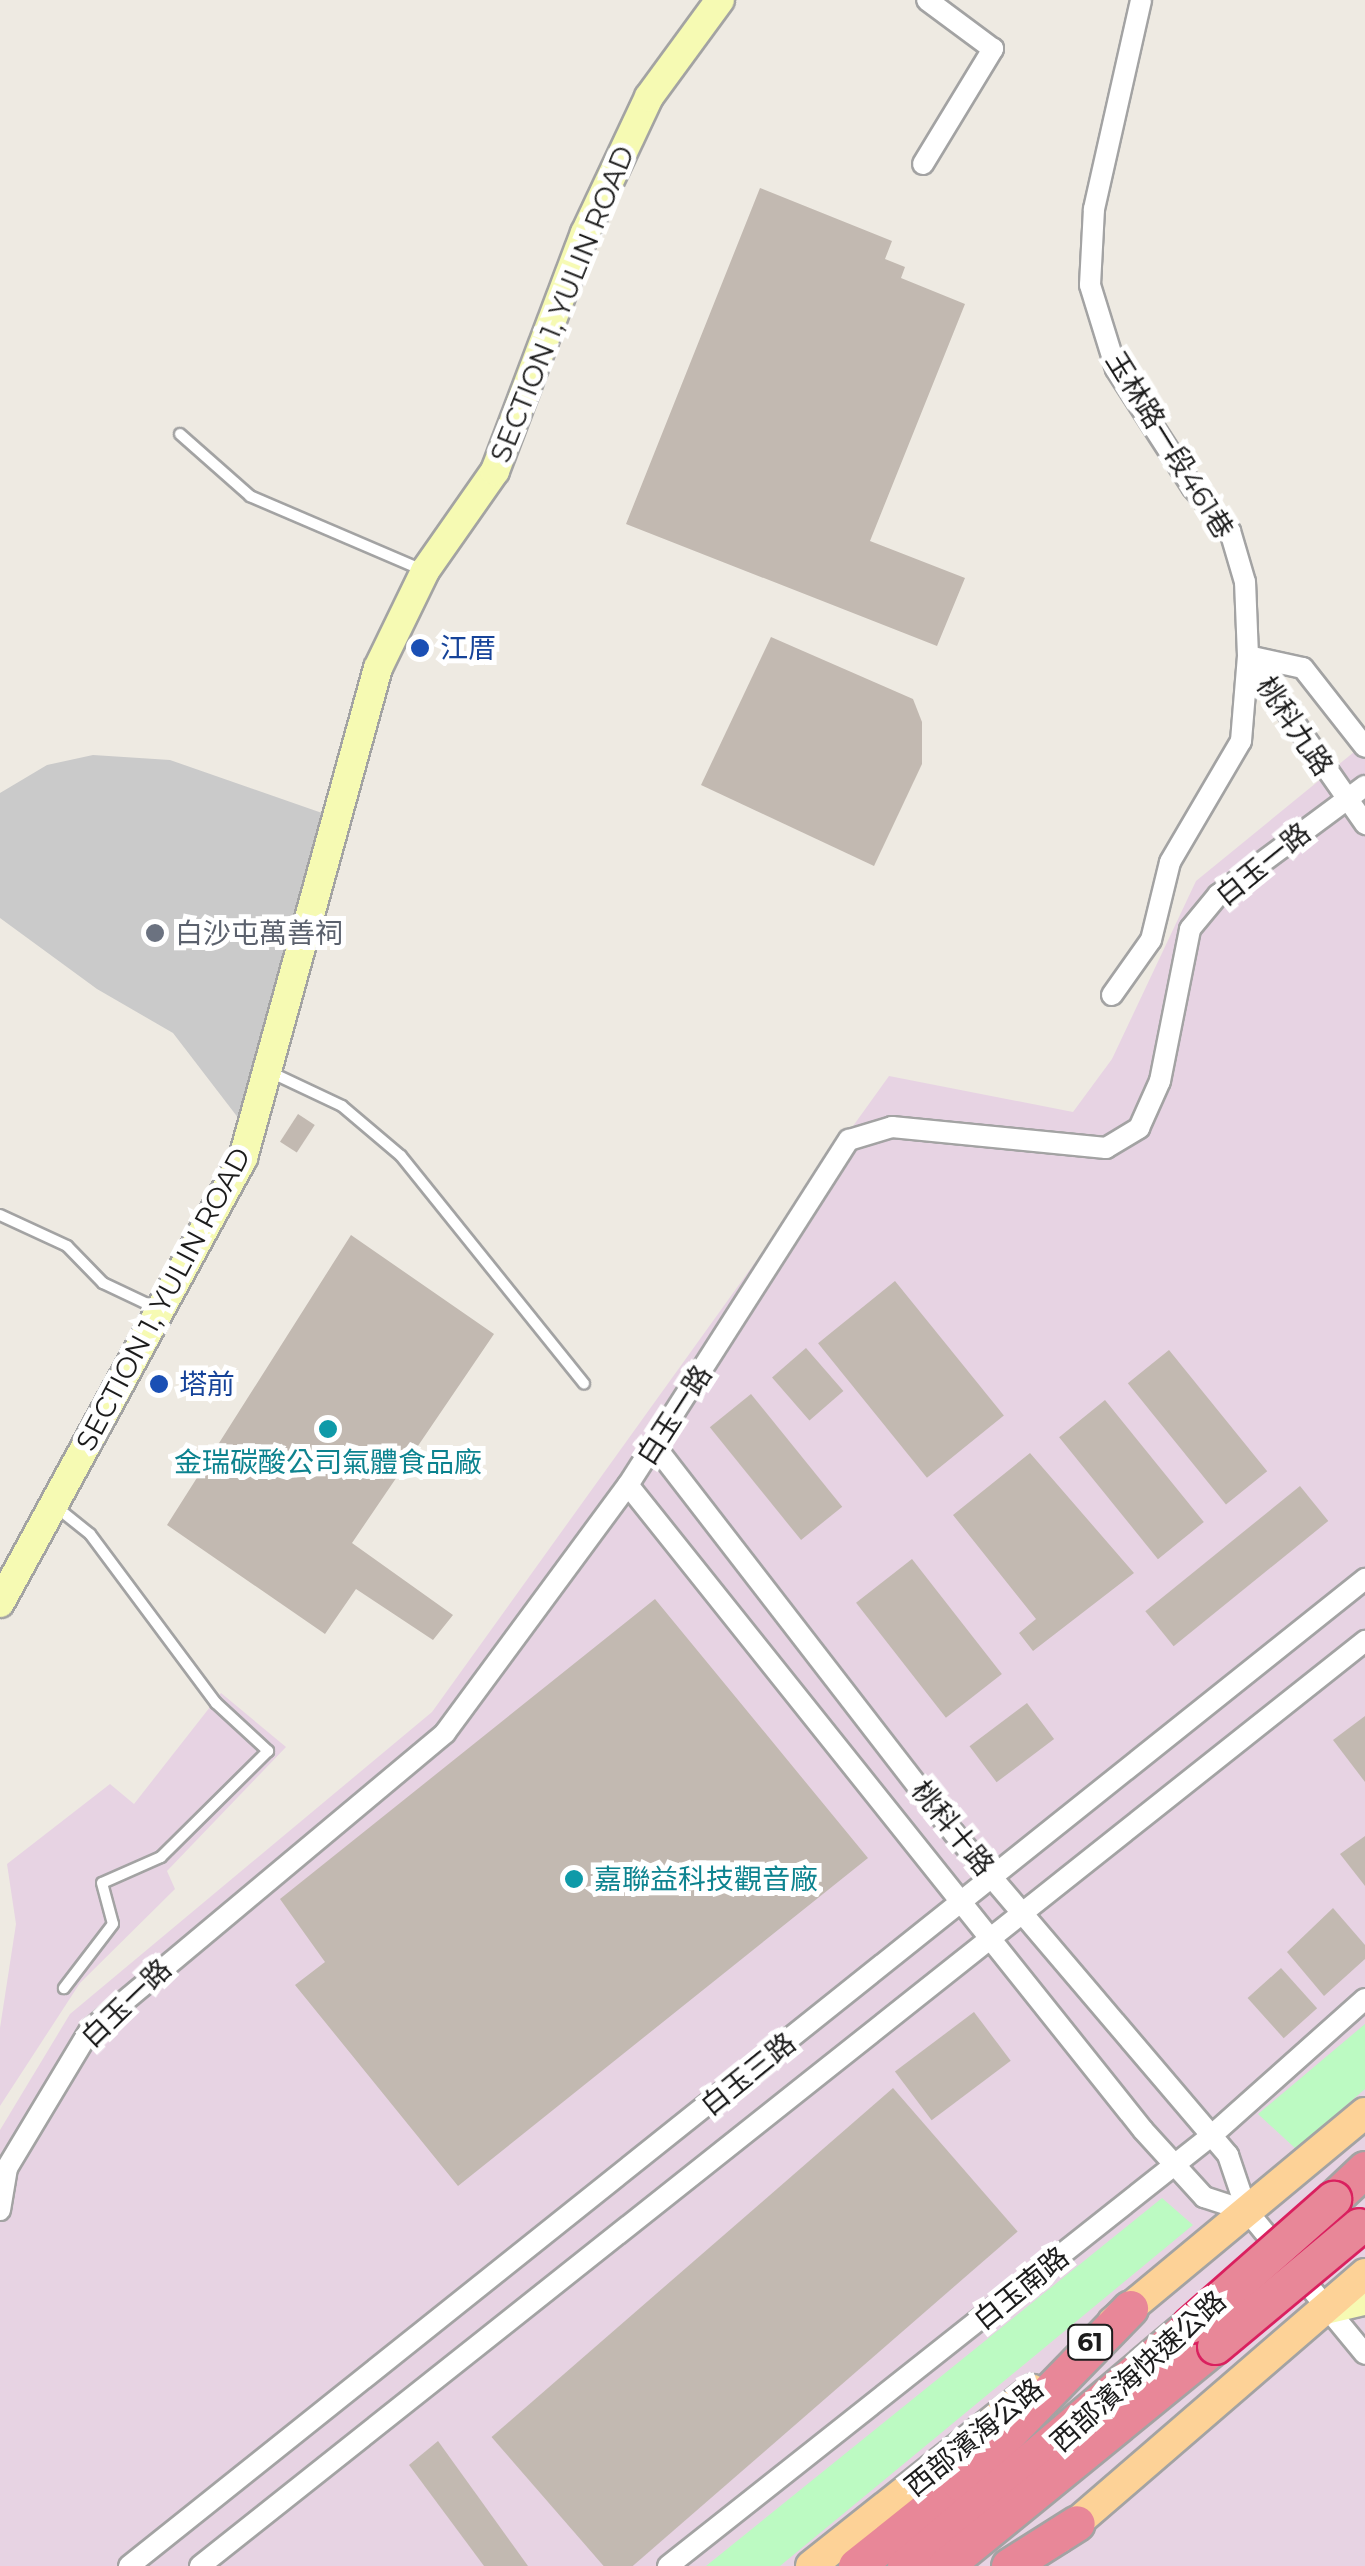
<!DOCTYPE html>
<meta charset="utf-8">
<style>
body{margin:0}
#map{position:relative;width:1365px;height:2566px;overflow:hidden;background:#eeeae2;font-family:Montserrat,"Noto Sans TC",sans-serif}
div>[style]{position:absolute}
.industrial>*{inset:0;background:#e7d3e3}
.religious>*{inset:0;background:#cacaca}
.park>*{inset:0;background:#bcfac2}
.building>*{inset:0;background:#c2b9b1;transform-origin:0 0}
.roads{filter:drop-shadow(2px 0 #a3a3a3) drop-shadow(-2px 0 #a3a3a3) drop-shadow(0 2px #a3a3a3) drop-shadow(0 -2px #a3a3a3)}
.lane>*{height:10px;margin:-5px;padding:0 5px;transform-origin:5px;border-radius:5px;background:#fff}
.street>*{height:20px;margin:-10px;padding:0 10px;transform-origin:10px;border-radius:10px;background:#fff}
.secondary>*{height:28px;margin:-14px;padding:0 14px;transform-origin:14px;border-radius:14px;background:#f6fab3}
.primary>*{height:30px;margin:-15px;padding:0 15px;transform-origin:15px;border-radius:15px;background:#fdd297}
.highway>*{height:35px;margin:-17.5px;padding:0 17.5px;transform-origin:17.5px;border-radius:17.5px;background:#e88798}
.bridges{filter:drop-shadow(2px 0 #da205f) drop-shadow(-2px 0 #da205f) drop-shadow(0 2px #da205f) drop-shadow(0 -2px #da205f)}
.highway-bridge>*{height:35px;margin:-17.5px;padding:0 17.5px;transform-origin:17.5px;border-radius:17.5px;background:#e88798}
.dots>*{width:28px;height:28px;translate:-50% -50%;box-sizing:border-box;border:5px solid #fff;border-radius:50%}
span{translate:-50% -50%;white-space:nowrap;text-align:center;line-height:1.15;-webkit-text-stroke:10px #fff;paint-order:stroke}
.shield-label span{padding:2px 8px;background:#fff;border:2px solid;border-radius:8px;-webkit-text-stroke-width:0}
.shield-label{font-size:25px;color:#1c1c1c;font-weight:700}
.street-label{font-size:28px;color:#1c1c1c}
.transit-label{font-size:28px;color:#164399}
.left{translate:0 -50%;text-align:left}
.worship-label{font-size:28px;color:#5b616d}
.culture-label{font-size:28px;color:#0d838f}
</style>
<div id="map">
<div class="industrial">
<div style="clip-path:polygon(1365px 743px,1365px 2566px,0 2566px,0 2130px,70px 2014px,432px 1712px,889px 1076px,1073px 1112px,1112px 1059px,1196px 881px)"></div>
<div style="clip-path:polygon(221px 1693px,286px 1747px,167px 1871px,175px 1889px,80px 1983px,0 2106px,0 2028px,16px 1924px,7px 1864px,110px 1784px,134px 1804px)"></div>
</div>
<div class="religious">
<div style="clip-path:polygon(93px 755px,170px 760px,322px 813px,239px 1119px,173px 1033px,97px 989px,0 918px,0 793px,47px 765px)"></div>
</div>
<div class="park">
<div style="clip-path:polygon(1365px 2024px,1365px 2089px,1296px 2149px,1258px 2114px)"></div>
<div style="clip-path:polygon(1162px 2198px,1193px 2225px,780px 2566px,706px 2566px)"></div>
</div>
<div class="building">
<div style="clip-path:polygon(760px 188px,892px 241px,885px 259px,905px 267px,901px 278px,965px 304px,870px 541px,965px 578px,937px 646px,626px 524px)"></div>
<div style="clip-path:polygon(771px 637px,913px 699px,922px 722px,922px 764px,874px 866px,701px 785px)"></div>
<div style="left:298px;top:1114px;width:20px;height:33px;rotate:33deg"></div>
<div style="clip-path:polygon(351px 1235px,494px 1334px,352px 1543px,453px 1615px,433px 1640px,356px 1589px,325px 1634px,167px 1525px)"></div>
<div style="left:895px;top:1281px;width:173px;height:99px;rotate:51deg"></div>
<div style="left:806px;top:1348px;width:57px;height:45px;rotate:49deg"></div>
<div style="left:1169px;top:1350px;width:156px;height:53px;rotate:51deg"></div>
<div style="left:751px;top:1394px;width:145px;height:53px;rotate:51deg"></div>
<div style="left:1105px;top:1400px;width:157px;height:59px;rotate:51deg"></div>
<div style="clip-path:polygon(1030px 1453px,1134px 1573px,1033px 1651px,1019px 1633px,1036px 1619px,953px 1515px)"></div>
<div style="left:1300px;top:1486px;width:45px;height:199px;rotate:51deg"></div>
<div style="left:912px;top:1559px;width:146px;height:71px;rotate:52deg"></div>
<div style="clip-path:polygon(655px 1599px,868px 1858px,458px 2186px,295px 1985px,325px 1962px,280px 1899px)"></div>
<div style="left:1027px;top:1703px;width:45px;height:72px;rotate:53deg"></div>
<div style="clip-path:polygon(1365px 1716px,1365px 1782px,1333px 1740px)"></div>
<div style="clip-path:polygon(1365px 1836px,1365px 1886px,1340px 1854px)"></div>
<div style="clip-path:polygon(1333px 1908px,1365px 1945px,1365px 1959px,1324px 1996px,1287px 1952px)"></div>
<div style="left:1281px;top:1968px;width:54px;height:45px;rotate:48deg"></div>
<div style="left:974px;top:2012px;width:61px;height:99px;rotate:53deg"></div>
<div style="left:893px;top:2088px;width:190px;height:532px;rotate:49deg"></div>
<div style="clip-path:polygon(438px 2441px,528px 2566px,484px 2566px,409px 2465px)"></div>
</div>
<div class="roads">
<div class="lane">
<div style="left:180px;top:434px;width:94px;rotate:41.5deg"></div>
<div style="left:250px;top:496px;width:190px;rotate:23.2deg"></div>
<div style="left:268px;top:1071px;width:82px;rotate:25.3deg"></div>
<div style="left:342px;top:1106px;width:77px;rotate:40.3deg"></div>
<div style="left:401px;top:1156px;width:292px;rotate:51.2deg"></div>
<div style="left:0;top:1215px;width:74px;rotate:24.8deg"></div>
<div style="left:67px;top:1246px;width:52px;rotate:45.8deg"></div>
<div style="left:103px;top:1283px;width:59px;rotate:25.3deg"></div>
<div style="left:55px;top:1506px;width:45px;rotate:38.7deg"></div>
<div style="left:90px;top:1534px;width:211px;rotate:53.3deg"></div>
<div style="left:216px;top:1703px;width:71px;rotate:42.7deg"></div>
<div style="left:268px;top:1751px;width:151px;rotate:135.3deg"></div>
<div style="left:161px;top:1857px;width:64px;rotate:156.2deg"></div>
<div style="left:102px;top:1883px;width:42px;rotate:75deg"></div>
<div style="left:113px;top:1924px;width:81px;rotate:127.4deg"></div>
</div>
<div class="street">
<div style="left:923px;top:164px;width:135px;rotate:-58.7deg"></div>
<div style="left:993px;top:49px;width:82px;rotate:-143.4deg"></div>
<div style="left:1248px;top:656px;width:205px;rotate:55.1deg"></div>
<div style="left:1248px;top:656px;width:56px;rotate:12.3deg"></div>
<div style="left:1303px;top:668px;width:100px;rotate:51.9deg"></div>
<div style="left:1112px;top:995px;width:67px;rotate:-54.7deg"></div>
<div style="left:1151px;top:940px;width:80px;rotate:-76.3deg"></div>
<div style="left:1170px;top:862px;width:140px;rotate:-59.6deg"></div>
<div style="left:1241px;top:741px;width:85px;rotate:-85.3deg"></div>
<div style="left:1248px;top:656px;width:74px;rotate:-92.3deg"></div>
<div style="left:1245px;top:582px;width:53px;rotate:-106.4deg"></div>
<div style="left:1230px;top:531px;width:57px;rotate:-130.7deg"></div>
<div style="left:1193px;top:488px;width:142px;rotate:-122.9deg"></div>
<div style="left:1116px;top:369px;width:88px;rotate:-107.2deg"></div>
<div style="left:1090px;top:285px;width:76px;rotate:-87deg"></div>
<div style="left:1094px;top:209px;width:214px;rotate:-77.3deg"></div>
<div style="left:654px;top:1445px;width:490px;rotate:52.3deg"></div>
<div style="left:954px;top:1833px;width:423px;rotate:49.6deg"></div>
<div style="left:1228px;top:2155px;width:59px;rotate:71.3deg"></div>
<div style="left:1247px;top:2211px;width:185px;rotate:50.5deg"></div>
<div style="left:628px;top:1485px;width:825px;rotate:51.39deg"></div>
<div style="left:1143px;top:2130px;width:91px;rotate:47.7deg"></div>
<div style="left:1204px;top:2197px;width:45px;rotate:18deg"></div>
<div style="left:0;top:2210px;width:43px;rotate:-80.5deg"></div>
<div style="left:7px;top:2168px;width:161px;rotate:-59deg"></div>
<div style="left:90px;top:2030px;width:463px;rotate:-39.9deg"></div>
<div style="left:445px;top:1733px;width:308px;rotate:-53.6deg"></div>
<div style="left:628px;top:1485px;width:410px;rotate:-57.4deg"></div>
<div style="left:849px;top:1140px;width:45px;rotate:-16.8deg"></div>
<div style="left:892px;top:1127px;width:215px;rotate:5.6deg"></div>
<div style="left:1106px;top:1148px;width:39px;rotate:-31deg"></div>
<div style="left:1139px;top:1128px;width:51px;rotate:-65.9deg"></div>
<div style="left:1160px;top:1081px;width:155px;rotate:-78.8deg"></div>
<div style="left:1190px;top:929px;width:44px;rotate:-50.5deg"></div>
<div style="left:1218px;top:895px;width:183px;rotate:-36.6deg"></div>
<div style="left:129px;top:2566px;width:1582px;rotate:-38.61deg"></div>
<div style="left:200px;top:2566px;width:1488px;rotate:-38.45deg"></div>
<div style="left:668px;top:2566px;width:693px;rotate:-38.38deg"></div>
<div style="left:1211px;top:2136px;width:206px;rotate:-41.7deg"></div>
</div>
<div class="secondary">
<div style="left:0;top:1603px;width:507px;rotate:-61.36deg"></div>
<div style="left:243px;top:1158px;width:508px;rotate:-74.6deg"></div>
<div style="left:378px;top:668px;width:108px;rotate:-64.1deg"></div>
<div style="left:425px;top:571px;width:122px;rotate:-55deg"></div>
<div style="left:495px;top:471px;width:254px;rotate:-69.3deg"></div>
<div style="left:585px;top:233px;width:150px;rotate:-64.8deg"></div>
<div style="left:649px;top:97px;width:120px;rotate:-53.8deg"></div>
<div style="left:1329px;top:2309px;width:37px;rotate:-13deg"></div>
</div>
<div class="primary">
<div style="left:1113px;top:2322px;width:327px;rotate:-39.7deg"></div>
<div style="left:1059px;top:2538px;width:404px;rotate:-40.8deg"></div>
<div style="left:811px;top:2566px;width:283px;rotate:-38.5deg"></div>
</div>
<div class="highway">
<div style="left:1333px;top:2199px;width:44px;rotate:-43.2deg"></div>
<div style="left:856px;top:2566px;width:133px;rotate:-38.6deg"></div>
<div style="left:960px;top:2483px;width:244px;rotate:-45.8deg"></div>
<div style="left:905px;top:2566px;width:373px;rotate:-40.2deg"></div>
<div style="left:945px;top:2566px;width:348px;rotate:-39.2deg"></div>
<div style="left:1009px;top:2566px;width:80px;rotate:-32.3deg"></div>
</div>
</div>
<div class="bridges">
<div class="highway-bridge">
<div style="left:1190px;top:2325px;width:191px;rotate:-41.4deg"></div>
<div style="left:1215px;top:2346px;width:187px;rotate:-39.8deg"></div>
</div>
</div>
<div class="dots">
<div style="left:420px;top:648px;background:#1a4fb4"></div>
<div style="left:155px;top:933px;background:#6b7280"></div>
<div style="left:159px;top:1384px;background:#1a4fb4"></div>
<div style="left:328px;top:1429px;background:#0f9aa8"></div>
<div style="left:574px;top:1879px;background:#0f9aa8"></div>
</div>
<div class="shield-label">
<span style="left:1090px;top:2342px">61</span>
</div>
<div class="street-label">
<span style="left:562px;top:304px;rotate:-68deg">SECTION 1, YULIN ROAD</span>
<span style="left:1170px;top:445px;rotate:58deg">玉林路一段461巷</span>
<span style="left:1295px;top:726px;rotate:56deg">桃科九路</span>
<span style="left:1263px;top:864px;rotate:-39deg">白玉一路</span>
<span style="left:163px;top:1299px;rotate:-62deg">SECTION 1, YULIN ROAD</span>
<span style="left:674px;top:1415px;rotate:-57deg">白玉一路</span>
<span style="left:953px;top:1828px;rotate:51deg">桃科十路</span>
<span style="left:126px;top:2003px;rotate:-44deg">白玉一路</span>
<span style="left:748px;top:2074px;rotate:-39deg">白玉三路</span>
<span style="left:1021px;top:2288px;rotate:-39deg">白玉南路</span>
<span style="left:1138px;top:2371px;rotate:-42deg">西部濱海快速公路</span>
<span style="left:974px;top:2437px;rotate:-39deg">西部濱海公路</span>
</div>
<div class="transit-label">
<span class="left" style="left:440px;top:648px">江厝</span>
<span class="left" style="left:179px;top:1384px">塔前</span>
</div>
<div class="worship-label">
<span class="left" style="left:175px;top:933px">白沙屯萬善祠</span>
</div>
<div class="culture-label">
<span style="left:328px;top:1462px">金瑞碳酸公司氣體食品廠</span>
<span class="left" style="left:594px;top:1879px">嘉聯益科技觀音廠</span>
</div>
</div>
